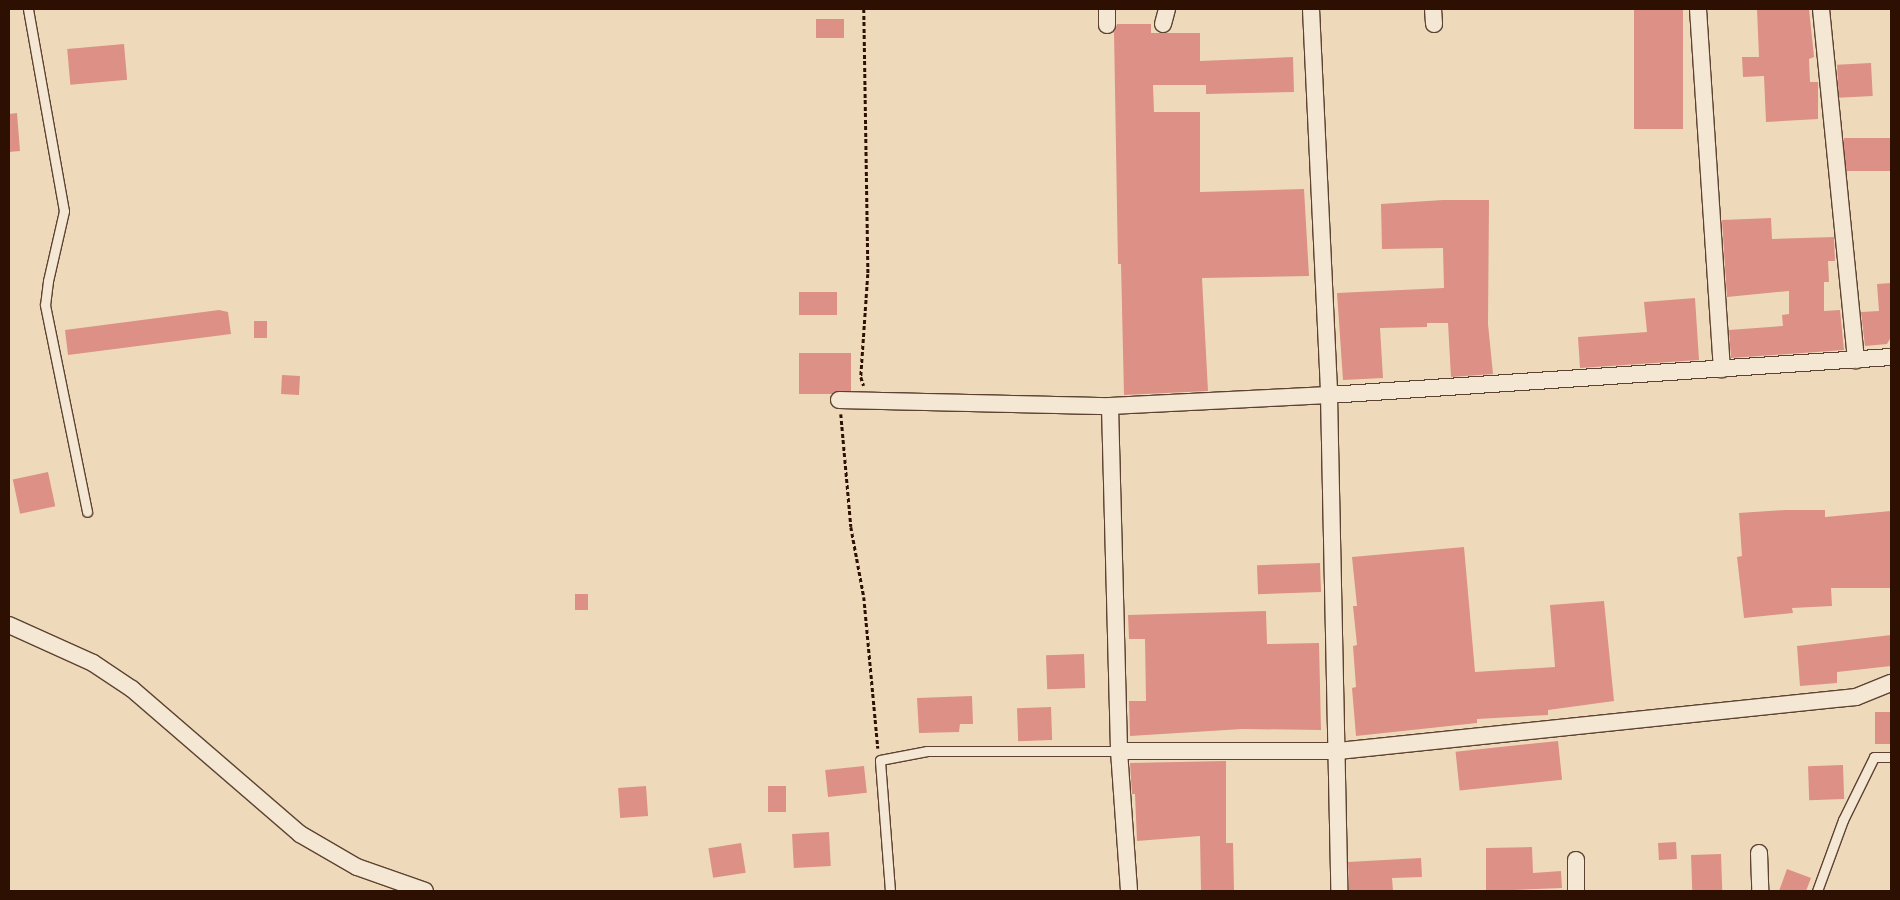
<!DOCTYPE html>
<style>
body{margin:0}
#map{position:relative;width:1900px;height:900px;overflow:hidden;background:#eedabb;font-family:"IM FELL French Canon",serif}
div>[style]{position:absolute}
.building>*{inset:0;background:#dc9086;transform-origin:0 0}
.path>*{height:2.5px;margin-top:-1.25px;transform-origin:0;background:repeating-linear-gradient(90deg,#2e1003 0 4px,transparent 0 6.5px)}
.roads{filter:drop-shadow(1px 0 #5e4231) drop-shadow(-1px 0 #5e4231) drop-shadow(0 1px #5e4231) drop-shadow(0 -1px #5e4231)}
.service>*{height:9px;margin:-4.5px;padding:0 4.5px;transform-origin:4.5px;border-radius:4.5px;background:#f4e7d3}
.minor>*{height:16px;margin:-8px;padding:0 8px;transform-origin:8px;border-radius:8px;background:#f4e7d3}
span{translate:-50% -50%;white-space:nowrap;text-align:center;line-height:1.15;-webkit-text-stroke:4px #f4e7d3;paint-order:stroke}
.frame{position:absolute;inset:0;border:10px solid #2e1003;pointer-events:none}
</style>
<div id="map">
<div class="building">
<div style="left:1634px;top:9px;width:49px;height:120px"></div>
<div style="clip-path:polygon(1757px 9px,1809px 9px,1814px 57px,1809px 59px,1810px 82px,1818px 82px,1818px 119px,1766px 122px,1764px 76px,1743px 77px,1742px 57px,1759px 57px)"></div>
<div style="left:816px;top:19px;width:28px;height:19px"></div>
<div style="clip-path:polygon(1117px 24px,1151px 24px,1151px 33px,1200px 33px,1200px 61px,1293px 57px,1294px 92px,1206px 94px,1206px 85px,1153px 85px,1154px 112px,1200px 112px,1200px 192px,1304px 189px,1309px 276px,1202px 278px,1208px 391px,1124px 395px,1121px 264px,1118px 264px,1114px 32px)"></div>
<div style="left:124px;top:44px;width:36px;height:57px;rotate:85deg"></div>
<div style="left:1871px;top:63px;width:33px;height:34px;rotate:87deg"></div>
<div style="clip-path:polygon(17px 113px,20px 151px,9px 152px,9px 114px)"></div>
<div style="left:1891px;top:138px;width:33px;height:47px;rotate:90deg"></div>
<div style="clip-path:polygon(1443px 200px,1489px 200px,1488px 324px,1493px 374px,1451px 377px,1448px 323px,1427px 323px,1427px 327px,1380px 328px,1383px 378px,1343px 380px,1337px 293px,1444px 288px,1443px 248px,1382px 249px,1381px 204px)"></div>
<div style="clip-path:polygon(1771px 218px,1772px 239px,1834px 237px,1835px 261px,1828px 261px,1829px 282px,1824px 282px,1824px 311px,1840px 310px,1844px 350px,1731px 358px,1729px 330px,1783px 326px,1782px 315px,1789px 314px,1789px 291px,1727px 297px,1722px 220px)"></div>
<div style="clip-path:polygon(1891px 283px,1891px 337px,1887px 344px,1865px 346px,1861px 312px,1879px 311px,1877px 284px)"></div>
<div style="left:799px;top:292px;width:38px;height:23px"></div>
<div style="clip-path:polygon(1695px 298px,1699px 360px,1580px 368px,1578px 337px,1647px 332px,1644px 302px)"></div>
<div style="clip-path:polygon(219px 310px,228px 312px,231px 334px,68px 355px,65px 330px)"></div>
<div style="left:254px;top:321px;width:13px;height:17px"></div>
<div style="left:799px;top:353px;width:52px;height:41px"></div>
<div style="left:282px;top:375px;width:18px;height:19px;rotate:3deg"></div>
<div style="left:48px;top:472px;width:35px;height:36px;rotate:78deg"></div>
<div style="clip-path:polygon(1785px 510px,1825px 510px,1825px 517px,1891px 511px,1891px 588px,1831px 588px,1832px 606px,1792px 608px,1793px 613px,1744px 618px,1737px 557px,1742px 556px,1739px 513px)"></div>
<div style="clip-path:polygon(1464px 547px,1475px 672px,1555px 667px,1550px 605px,1604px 601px,1614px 701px,1548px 710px,1548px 715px,1477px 719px,1477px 723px,1356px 736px,1352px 688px,1356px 687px,1353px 646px,1357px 645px,1353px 606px,1357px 606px,1352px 557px)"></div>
<div style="left:1320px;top:563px;width:29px;height:63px;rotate:88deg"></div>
<div style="left:588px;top:594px;width:16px;height:13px;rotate:90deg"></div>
<div style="clip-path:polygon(1266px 611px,1267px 644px,1319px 643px,1321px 730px,1242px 729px,1130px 736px,1129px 701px,1146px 701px,1145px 639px,1129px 639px,1128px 615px)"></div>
<div style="clip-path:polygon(1891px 635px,1891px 666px,1837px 672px,1837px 683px,1800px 686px,1797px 646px)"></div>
<div style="left:1084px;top:654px;width:34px;height:38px;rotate:88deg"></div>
<div style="clip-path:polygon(972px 696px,973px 724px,960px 724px,959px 732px,919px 733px,917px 698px)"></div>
<div style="left:1051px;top:707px;width:33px;height:34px;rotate:88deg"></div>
<div style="left:1891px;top:712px;width:32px;height:16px;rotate:90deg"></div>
<div style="left:1558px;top:741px;width:39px;height:103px;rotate:84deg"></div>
<div style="clip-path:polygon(1226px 761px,1226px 843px,1233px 843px,1234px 891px,1201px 891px,1200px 836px,1137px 841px,1135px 794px,1132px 794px,1130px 763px)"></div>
<div style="left:1843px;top:765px;width:34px;height:35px;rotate:88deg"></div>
<div style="left:864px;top:766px;width:27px;height:39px;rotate:84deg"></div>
<div style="left:646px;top:786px;width:30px;height:28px;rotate:86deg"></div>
<div style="left:768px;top:786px;width:18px;height:26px"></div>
<div style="left:829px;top:832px;width:34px;height:37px;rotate:87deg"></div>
<div style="left:1676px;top:842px;width:17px;height:18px;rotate:87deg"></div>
<div style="left:741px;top:843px;width:30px;height:33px;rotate:81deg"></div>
<div style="clip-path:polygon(1532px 847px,1533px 873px,1561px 871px,1562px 888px,1486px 891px,1486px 848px)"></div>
<div style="left:1721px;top:854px;width:37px;height:30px;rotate:88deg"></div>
<div style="clip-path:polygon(1421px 858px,1422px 877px,1392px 878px,1393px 891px,1349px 891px,1348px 862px)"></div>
<div style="clip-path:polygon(1787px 869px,1811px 878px,1806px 891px,1779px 891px)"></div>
</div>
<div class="path">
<div style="left:864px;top:9px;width:265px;rotate:89.1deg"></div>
<div style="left:868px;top:274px;width:103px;rotate:93.9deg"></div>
<div style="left:861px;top:377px;width:9px;rotate:72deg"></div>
<div style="left:841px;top:414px;width:113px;rotate:84.9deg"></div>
<div style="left:851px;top:527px;width:71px;rotate:79.5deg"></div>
<div style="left:864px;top:597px;width:152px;rotate:84.7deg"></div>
</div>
<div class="roads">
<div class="service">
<div style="left:28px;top:9px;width:205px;rotate:79.9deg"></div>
<div style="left:64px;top:211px;width:72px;rotate:102.9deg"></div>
<div style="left:48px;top:281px;width:24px;rotate:97deg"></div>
<div style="left:45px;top:305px;width:211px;rotate:78.5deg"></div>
<div style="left:890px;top:891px;width:131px;rotate:-94.4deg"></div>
<div style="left:880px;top:760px;width:48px;rotate:-10.8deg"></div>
<div style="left:927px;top:751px;width:192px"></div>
<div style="left:1817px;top:891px;width:76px;rotate:-69.9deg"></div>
<div style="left:1843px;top:820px;width:70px;rotate:-63.8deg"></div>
<div style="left:1874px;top:757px;width:17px"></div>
</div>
<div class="minor">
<div style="left:1107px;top:9px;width:16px;rotate:90deg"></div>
<div style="left:1311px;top:9px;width:386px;rotate:87.3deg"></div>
<div style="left:1329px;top:395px;width:496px;rotate:88.8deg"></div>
<div style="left:1433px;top:9px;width:15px;rotate:86deg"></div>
<div style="left:1698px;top:9px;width:361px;rotate:86.2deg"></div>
<div style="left:1821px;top:9px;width:353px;rotate:84.3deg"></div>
<div style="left:1163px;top:24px;width:16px;rotate:-75deg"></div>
<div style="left:839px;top:400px;width:271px;rotate:1.3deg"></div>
<div style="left:1110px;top:406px;width:219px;rotate:-2.9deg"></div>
<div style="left:1329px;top:395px;width:563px;rotate:-3.87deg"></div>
<div style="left:1110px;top:406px;width:345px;rotate:88.5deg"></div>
<div style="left:1119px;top:751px;width:140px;rotate:85.9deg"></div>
<div style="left:9px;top:625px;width:92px;rotate:24.3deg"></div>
<div style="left:93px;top:663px;width:47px;rotate:33.7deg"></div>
<div style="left:132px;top:689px;width:222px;rotate:40.8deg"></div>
<div style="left:300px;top:834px;width:66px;rotate:30.1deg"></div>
<div style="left:357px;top:867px;width:72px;rotate:19.4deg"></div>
<div style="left:1119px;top:751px;width:219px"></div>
<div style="left:1338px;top:751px;width:521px;rotate:-5.95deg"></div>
<div style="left:1856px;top:697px;width:38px;rotate:-22deg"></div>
<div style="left:1759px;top:853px;width:38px;rotate:88deg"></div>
<div style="left:1576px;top:891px;width:31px;rotate:-90deg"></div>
</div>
</div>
<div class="frame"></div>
</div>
